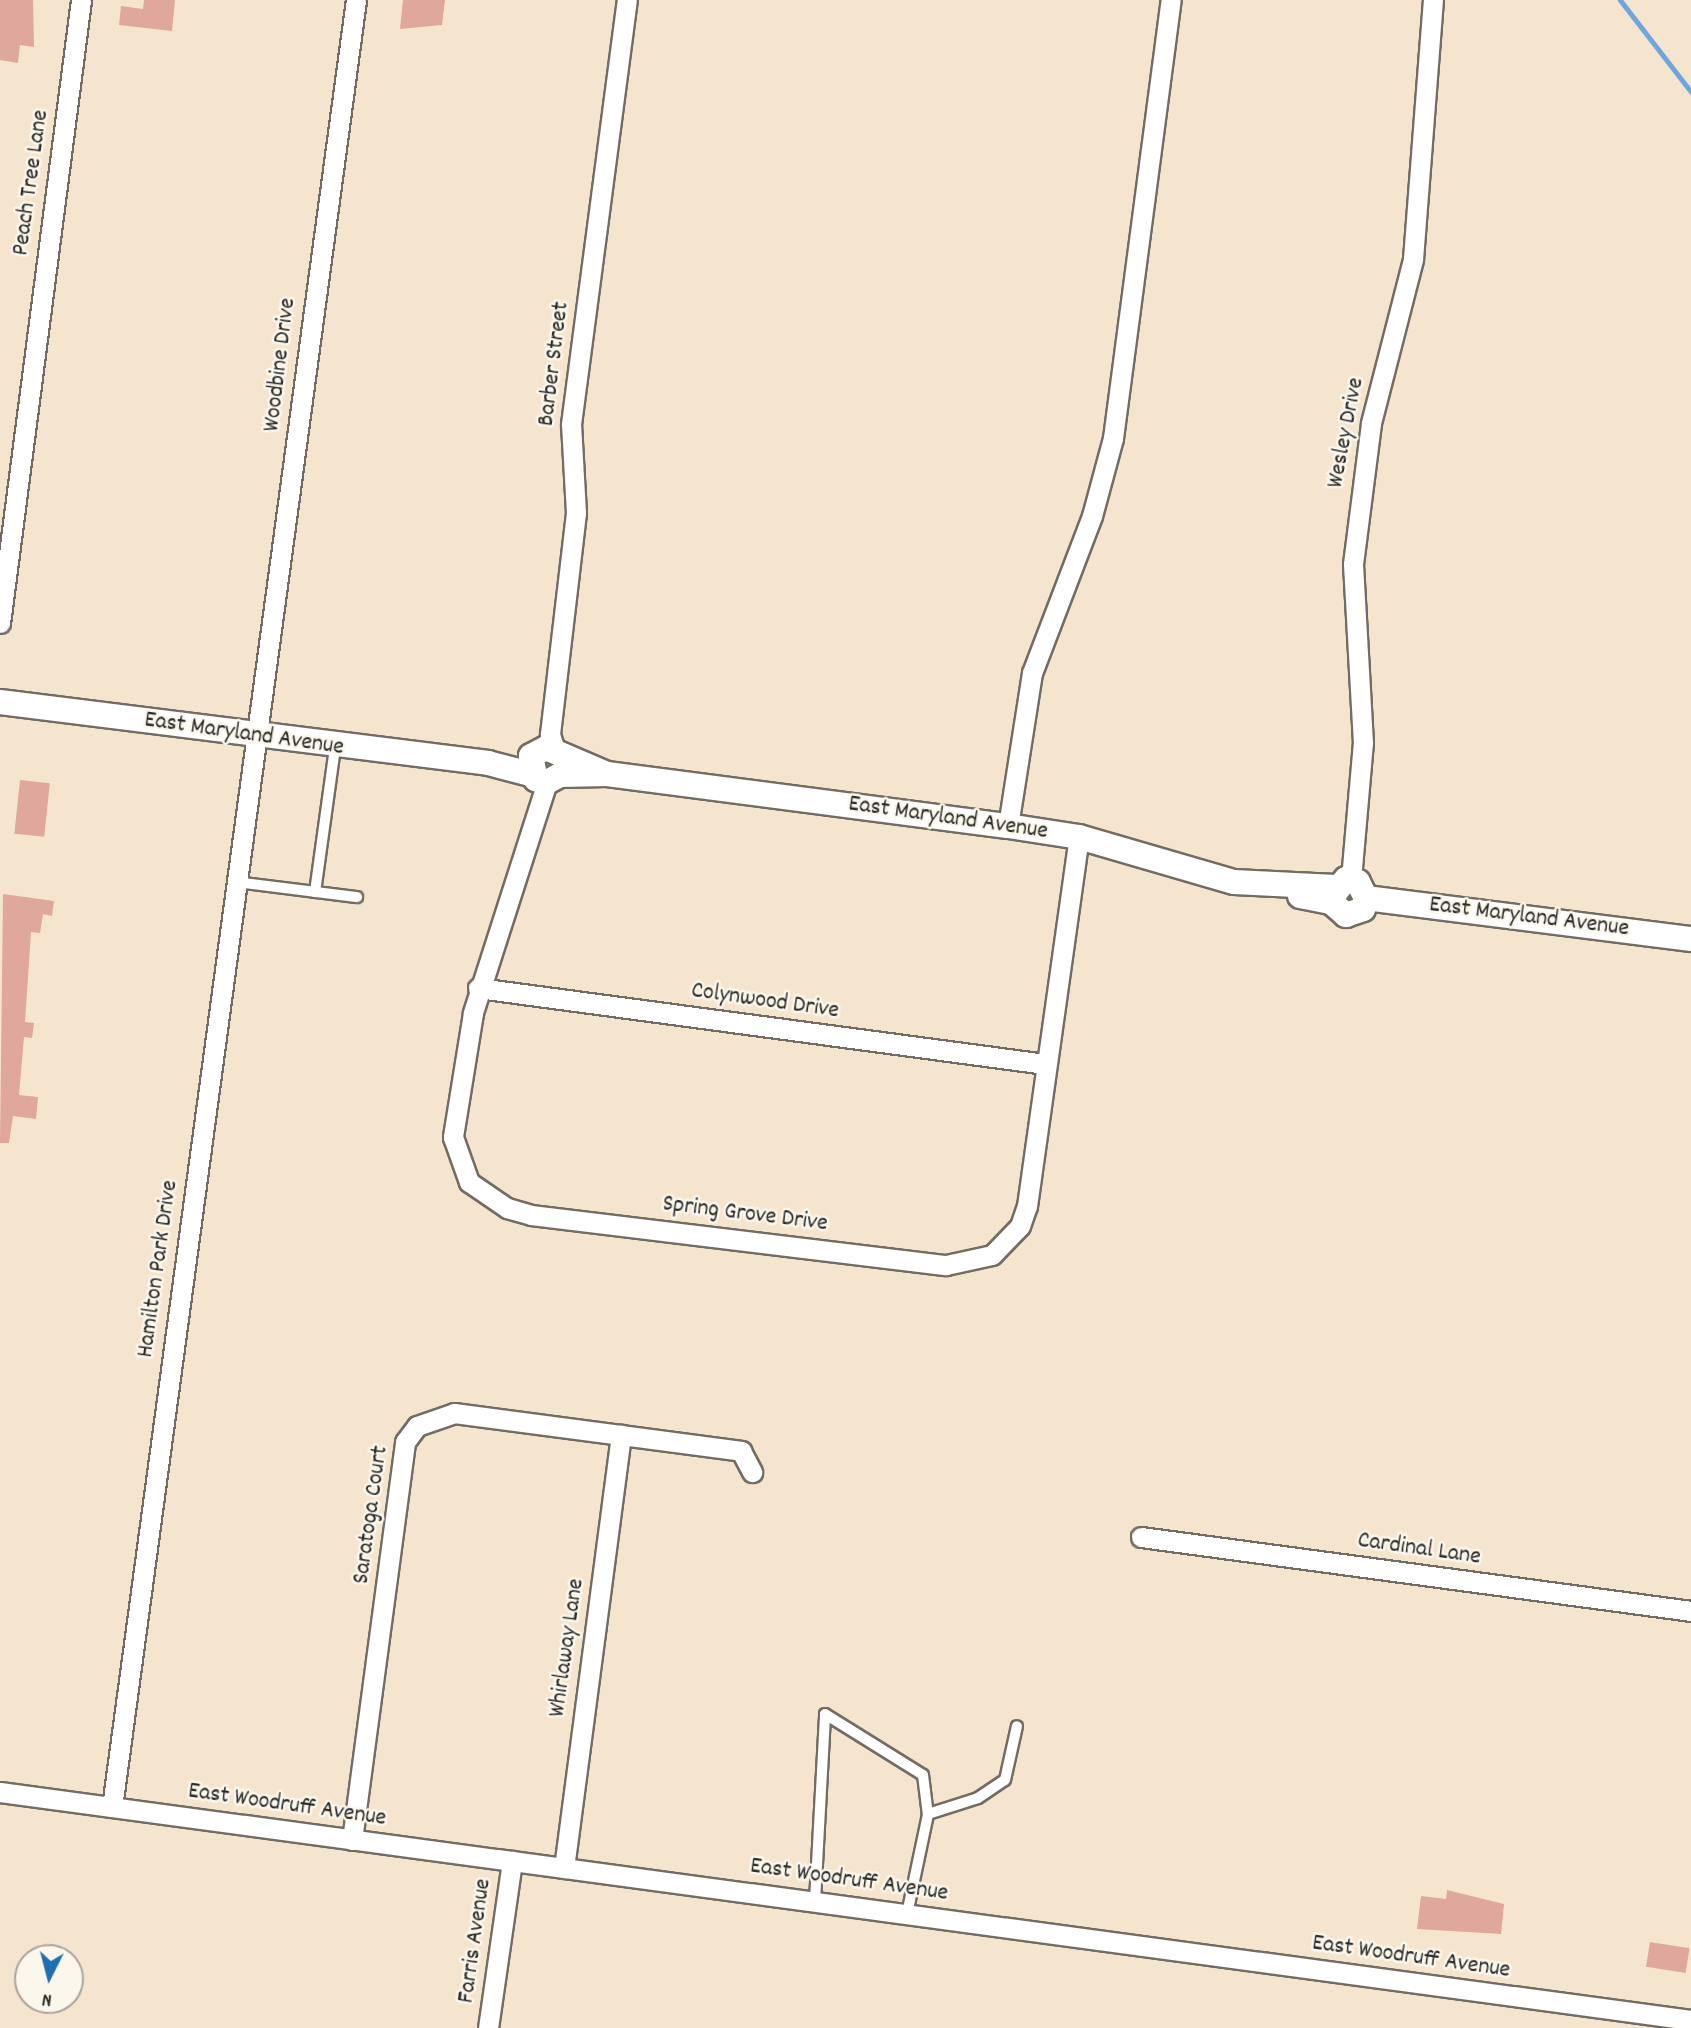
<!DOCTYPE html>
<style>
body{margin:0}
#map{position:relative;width:1691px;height:2028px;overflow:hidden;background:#f6e5ce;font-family:Dekko,sans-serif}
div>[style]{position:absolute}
.stream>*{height:5px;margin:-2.5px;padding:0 2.5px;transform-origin:2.5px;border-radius:2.5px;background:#6da5dc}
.building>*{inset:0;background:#e0a79c;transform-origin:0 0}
.roads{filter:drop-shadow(2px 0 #726c64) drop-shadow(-2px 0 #726c64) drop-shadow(0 2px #726c64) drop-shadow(0 -2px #726c64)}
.service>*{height:10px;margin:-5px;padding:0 5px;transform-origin:5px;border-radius:5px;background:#fff}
.minor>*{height:19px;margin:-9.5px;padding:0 9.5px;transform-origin:9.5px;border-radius:9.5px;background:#fff}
.tertiary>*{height:24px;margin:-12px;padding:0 12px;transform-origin:12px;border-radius:12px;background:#fff}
span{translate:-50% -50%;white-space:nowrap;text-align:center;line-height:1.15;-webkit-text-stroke:5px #fbf7ec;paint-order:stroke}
.street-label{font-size:24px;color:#2b2b2b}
.north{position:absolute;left:14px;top:1944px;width:70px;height:70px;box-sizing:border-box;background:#fbf7ec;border:2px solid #a8a59f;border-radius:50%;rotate:186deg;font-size:19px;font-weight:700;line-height:28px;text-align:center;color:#2b2b2b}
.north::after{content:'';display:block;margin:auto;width:24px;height:32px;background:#1f6fb2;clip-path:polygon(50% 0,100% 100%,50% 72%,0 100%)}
</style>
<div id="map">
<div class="stream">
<div style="left:1620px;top:0;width:116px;rotate:52.3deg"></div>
</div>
<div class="building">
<div style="clip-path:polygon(0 0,33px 0,34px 47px,20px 45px,18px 63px,0 60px)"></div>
<div style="clip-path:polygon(144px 0,175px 0,172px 31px,119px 25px,121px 6px,143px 9px)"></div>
<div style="clip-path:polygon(403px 0,445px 0,442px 25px,400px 29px)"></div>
<div style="left:20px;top:780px;width:30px;height:54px;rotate:6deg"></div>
<div style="clip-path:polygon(3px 894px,54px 901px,52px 916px,43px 914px,40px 933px,31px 932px,25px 1022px,34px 1023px,32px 1038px,24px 1037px,19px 1095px,38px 1097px,36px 1119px,13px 1116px,9px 1143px,0 1143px)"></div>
<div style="clip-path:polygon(1447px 1890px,1504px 1904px,1501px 1934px,1417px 1929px,1421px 1896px,1446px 1899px)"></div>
<div style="left:1650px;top:1942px;width:40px;height:25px;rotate:9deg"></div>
</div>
<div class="roads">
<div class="service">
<div style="left:236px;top:882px;width:122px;rotate:7.1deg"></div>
<div style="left:315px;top:892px;width:145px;rotate:-82.1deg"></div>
<div style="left:825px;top:1714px;width:115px;rotate:31.9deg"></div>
<div style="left:923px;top:1775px;width:39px;rotate:83deg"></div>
<div style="left:815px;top:1901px;width:187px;rotate:-86.9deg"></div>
<div style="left:907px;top:1914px;width:102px;rotate:-78.1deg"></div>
<div style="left:928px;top:1814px;width:52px;rotate:-17.7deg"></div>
<div style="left:978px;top:1798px;width:32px;rotate:-34deg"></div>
<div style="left:1005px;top:1780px;width:55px;rotate:-77.5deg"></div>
</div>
<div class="minor">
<div style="left:0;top:623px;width:628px;rotate:-82.59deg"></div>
<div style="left:556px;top:753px;width:20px;rotate:-108deg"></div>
<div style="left:550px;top:734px;width:223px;rotate:-83.3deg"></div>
<div style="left:576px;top:513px;width:89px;rotate:-93.2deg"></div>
<div style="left:571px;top:424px;width:428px;rotate:-82.5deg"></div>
<div style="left:547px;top:782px;width:243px;rotate:107.8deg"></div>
<div style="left:473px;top:1013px;width:126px;rotate:99.2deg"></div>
<div style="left:453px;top:1137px;width:48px;rotate:70.4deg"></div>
<div style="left:469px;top:1182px;width:46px;rotate:34.4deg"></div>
<div style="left:507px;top:1208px;width:25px;rotate:16deg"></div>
<div style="left:531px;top:1215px;width:418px;rotate:6.9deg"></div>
<div style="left:946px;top:1265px;width:47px;rotate:-12.3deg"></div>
<div style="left:992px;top:1255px;width:40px;rotate:-46deg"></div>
<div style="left:1020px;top:1226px;width:21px;rotate:-71deg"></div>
<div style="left:1027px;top:1206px;width:373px;rotate:-82deg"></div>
<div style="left:1008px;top:826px;width:155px;rotate:-81.1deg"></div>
<div style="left:1032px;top:673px;width:168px;rotate:-69.1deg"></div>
<div style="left:1092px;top:516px;width:81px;rotate:-74.9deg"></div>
<div style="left:1113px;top:438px;width:442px;rotate:-82.5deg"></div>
<div style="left:1351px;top:879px;width:137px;rotate:-85deg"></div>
<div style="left:1363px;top:743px;width:179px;rotate:-93.2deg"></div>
<div style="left:1353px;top:564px;width:142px;rotate:-82.7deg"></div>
<div style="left:1371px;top:423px;width:169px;rotate:-75.6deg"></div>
<div style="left:1413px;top:259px;width:260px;rotate:-85.6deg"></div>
<div style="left:478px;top:988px;width:572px;rotate:7.63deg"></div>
<div style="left:1141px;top:1537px;width:555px;rotate:7.66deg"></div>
<div style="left:0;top:1792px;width:1706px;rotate:7.68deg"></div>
<div style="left:112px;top:1807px;width:1823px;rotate:-82.31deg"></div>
<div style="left:352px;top:1840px;width:402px;rotate:-82.4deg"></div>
<div style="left:405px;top:1442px;width:20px;rotate:-53deg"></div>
<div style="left:417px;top:1426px;width:39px;rotate:-19deg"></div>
<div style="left:454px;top:1413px;width:290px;rotate:7.5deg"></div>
<div style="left:741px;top:1451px;width:24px;rotate:62deg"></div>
<div style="left:564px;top:1868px;width:437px;rotate:-82.5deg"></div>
<div style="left:488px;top:2028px;width:169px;rotate:-81.8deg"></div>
</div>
<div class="tertiary">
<div style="left:0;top:702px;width:492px;rotate:7.1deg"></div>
<div style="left:488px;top:763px;width:48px;rotate:14.6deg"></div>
<div style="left:607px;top:774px;width:66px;rotate:-156.9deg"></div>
<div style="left:546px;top:748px;width:17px;rotate:152deg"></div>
<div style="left:531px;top:756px;width:24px;rotate:78deg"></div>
<div style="left:536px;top:779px;width:11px;rotate:15deg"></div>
<div style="left:547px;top:782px;width:15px;rotate:-28deg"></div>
<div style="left:560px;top:775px;width:47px;rotate:-1.2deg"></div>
<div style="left:607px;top:774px;width:404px;rotate:7.4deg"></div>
<div style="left:1008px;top:826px;width:72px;rotate:8.8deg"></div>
<div style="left:1079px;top:837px;width:161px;rotate:16.2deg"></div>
<div style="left:1234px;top:882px;width:102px;rotate:2.8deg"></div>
<div style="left:1300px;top:896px;width:32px;rotate:11deg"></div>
<div style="left:1331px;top:902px;width:20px;rotate:41deg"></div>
<div style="left:1346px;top:915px;width:18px;rotate:-19deg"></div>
<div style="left:1363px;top:909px;width:11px;rotate:-75deg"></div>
<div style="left:1366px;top:898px;width:18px;rotate:-117deg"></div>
<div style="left:1358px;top:882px;width:12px;rotate:-166deg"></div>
<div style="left:1346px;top:879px;width:24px;rotate:128deg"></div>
<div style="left:1366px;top:898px;width:328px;rotate:7.2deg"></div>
</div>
</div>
<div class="street-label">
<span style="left:32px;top:183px;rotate:-82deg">Peach Tree Lane</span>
<span style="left:555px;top:364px;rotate:-83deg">Barber Street</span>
<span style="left:281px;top:365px;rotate:-83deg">Woodbine Drive</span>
<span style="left:1347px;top:433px;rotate:-79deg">Wesley Drive</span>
<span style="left:244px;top:735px;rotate:8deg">East Maryland Avenue</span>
<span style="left:948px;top:819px;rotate:8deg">East Maryland Avenue</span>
<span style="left:1529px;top:918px;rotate:7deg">East Maryland Avenue</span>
<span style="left:765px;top:1002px;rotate:8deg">Colynwood Drive</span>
<span style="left:745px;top:1215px;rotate:7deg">Spring Grove Drive</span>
<span style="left:159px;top:1269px;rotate:-82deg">Hamilton Park Drive</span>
<span style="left:372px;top:1515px;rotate:-82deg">Saratoga Court</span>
<span style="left:1419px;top:1550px;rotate:8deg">Cardinal Lane</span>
<span style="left:568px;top:1648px;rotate:-82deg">Whirlaway Lane</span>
<span style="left:287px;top:1806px;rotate:8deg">East Woodruff Avenue</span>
<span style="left:849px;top:1881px;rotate:8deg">East Woodruff Avenue</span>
<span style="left:476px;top:1941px;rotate:-82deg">Farris Avenue</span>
<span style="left:1411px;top:1958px;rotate:8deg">East Woodruff Avenue</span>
</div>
<div class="north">N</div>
</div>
